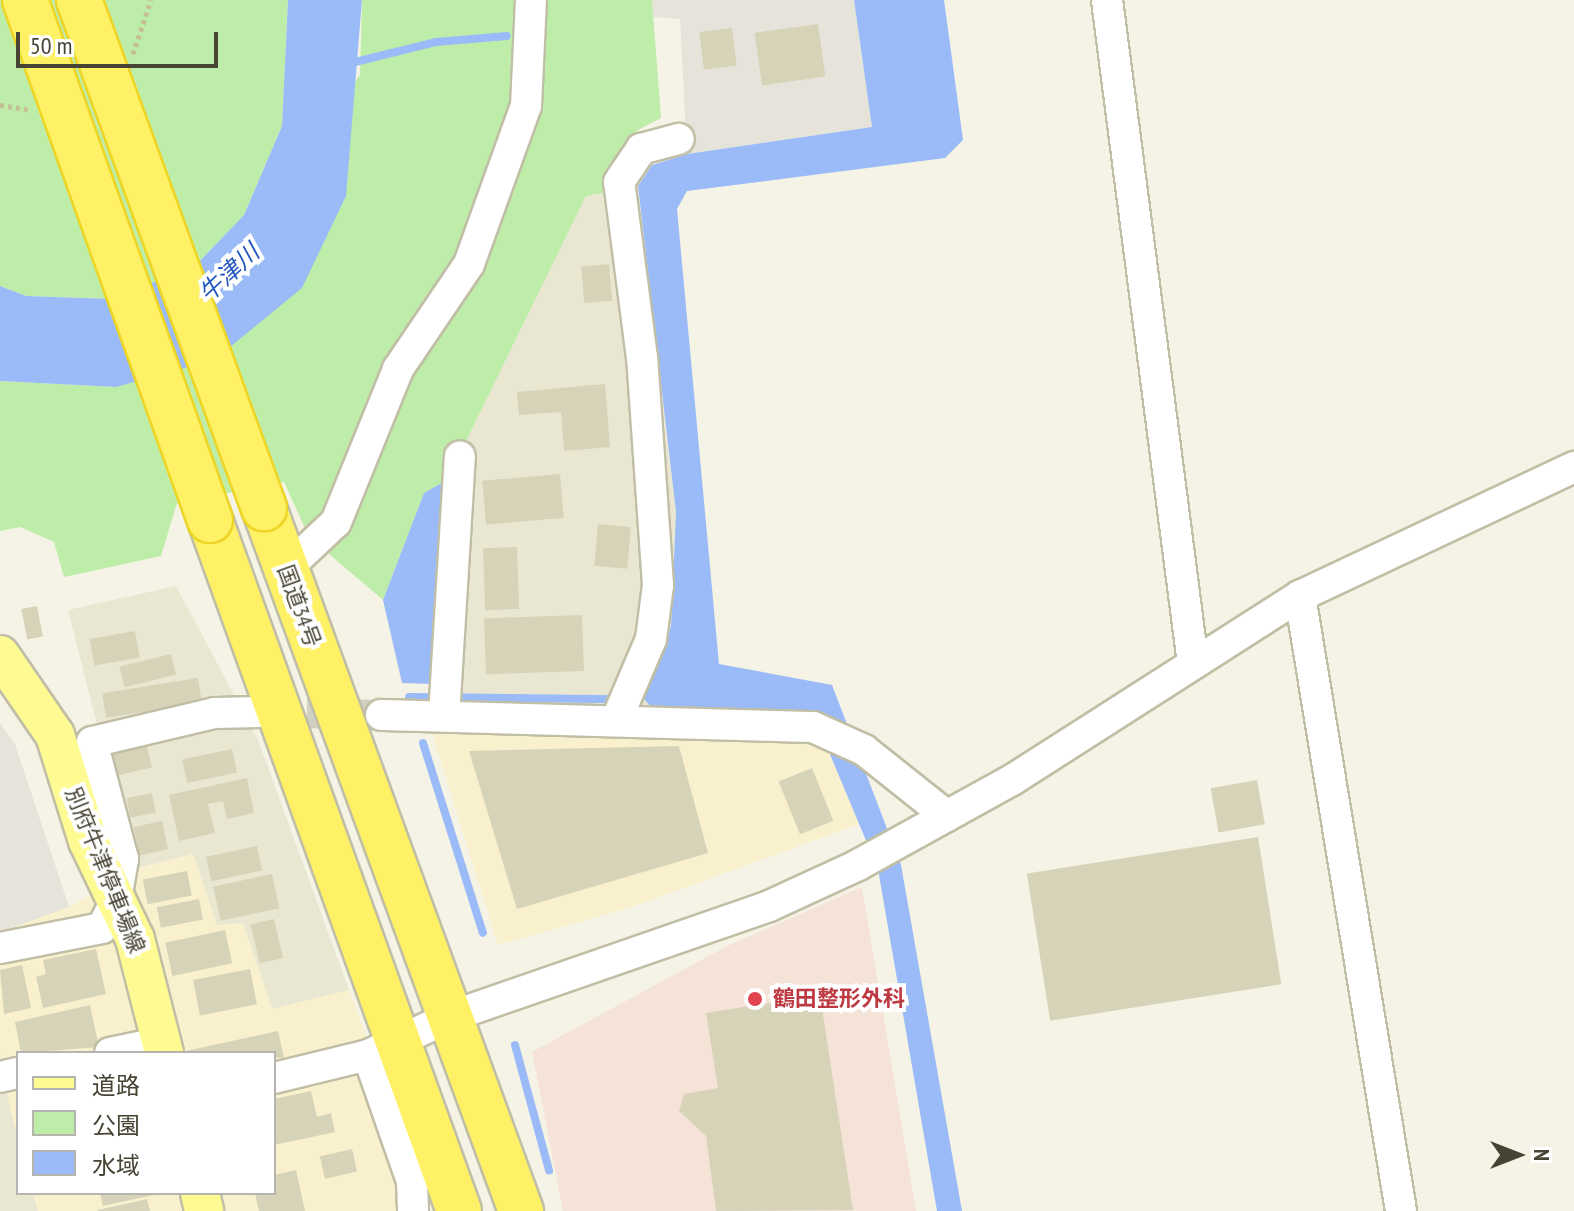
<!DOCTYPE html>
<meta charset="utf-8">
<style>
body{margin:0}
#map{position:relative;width:1574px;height:1211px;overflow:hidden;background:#f4f3e5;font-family:"PT Sans Narrow","Noto Sans JP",sans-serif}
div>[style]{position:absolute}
.residential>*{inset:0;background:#e9e7d2}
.commercial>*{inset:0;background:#f9f1cd}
.industrial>*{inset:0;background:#e6e4da}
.medical>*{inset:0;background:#f6e3d7}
.green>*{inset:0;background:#beeda9}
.water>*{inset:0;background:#9abbf8}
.stream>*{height:8px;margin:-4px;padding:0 4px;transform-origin:4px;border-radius:4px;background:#9abbf8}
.building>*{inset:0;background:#d7d3b9;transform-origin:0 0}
.minor-tunnel>*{height:30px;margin-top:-15px;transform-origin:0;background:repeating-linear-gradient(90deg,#d1d0c2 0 30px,transparent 0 45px)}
.path>*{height:5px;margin-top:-2.5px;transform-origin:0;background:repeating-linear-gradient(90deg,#c4bf96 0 4px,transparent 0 8px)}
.roads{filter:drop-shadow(2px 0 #c1bea6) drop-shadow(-2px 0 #c1bea6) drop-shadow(0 2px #c1bea6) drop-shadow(0 -2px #c1bea6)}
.minor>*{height:30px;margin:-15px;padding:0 15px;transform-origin:15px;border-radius:15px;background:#fff}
.major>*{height:38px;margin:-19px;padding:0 19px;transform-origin:19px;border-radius:19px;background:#fffb93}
.highway>*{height:44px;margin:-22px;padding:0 22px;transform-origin:22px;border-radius:22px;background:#fff165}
.bridges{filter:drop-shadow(2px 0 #edd526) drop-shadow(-2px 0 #edd526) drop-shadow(0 2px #edd526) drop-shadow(0 -2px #edd526)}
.highway-bridge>*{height:44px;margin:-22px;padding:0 22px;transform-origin:22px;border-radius:22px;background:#fff165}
.dots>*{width:22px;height:22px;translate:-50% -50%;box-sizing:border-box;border:4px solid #fff;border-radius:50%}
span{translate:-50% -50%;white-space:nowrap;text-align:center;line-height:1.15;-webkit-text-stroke:8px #fff;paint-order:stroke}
.street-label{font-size:22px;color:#474434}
.health-label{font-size:22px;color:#be3a42;font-weight:700}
.left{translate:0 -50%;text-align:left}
.water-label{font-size:24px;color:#2256be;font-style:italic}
.legend{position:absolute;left:16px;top:1051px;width:260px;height:144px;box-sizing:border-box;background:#fff;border:2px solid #b5b4ae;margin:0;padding:10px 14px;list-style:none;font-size:24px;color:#474434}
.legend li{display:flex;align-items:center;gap:16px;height:40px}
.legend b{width:40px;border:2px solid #b5b4ae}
.north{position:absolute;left:1478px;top:1115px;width:80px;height:80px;-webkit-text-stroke:6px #fff;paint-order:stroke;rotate:90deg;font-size:22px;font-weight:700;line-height:32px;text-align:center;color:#474434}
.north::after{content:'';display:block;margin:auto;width:28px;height:36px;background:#474434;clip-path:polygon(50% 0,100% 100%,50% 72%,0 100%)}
.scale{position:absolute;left:16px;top:32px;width:202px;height:36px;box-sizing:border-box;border:4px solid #474434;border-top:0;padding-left:10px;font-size:24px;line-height:28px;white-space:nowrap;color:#474434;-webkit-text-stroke:6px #fff;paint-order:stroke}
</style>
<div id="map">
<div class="residential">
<div style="clip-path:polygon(638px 186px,676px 512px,671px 626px,644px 699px,652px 708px,430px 704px,447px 480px,586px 196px)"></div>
<div style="clip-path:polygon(176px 586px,258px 740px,349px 990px,272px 1009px,243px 923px,217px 926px,193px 855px,134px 869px,68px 610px)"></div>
<div style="clip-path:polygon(0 1053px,18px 1139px,18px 1193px,33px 1193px,38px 1211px,0 1211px)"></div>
</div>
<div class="commercial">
<div style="clip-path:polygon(430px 704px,753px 709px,816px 721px,859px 824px,632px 907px,498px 945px,432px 733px)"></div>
<div style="clip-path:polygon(193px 854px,217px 925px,243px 923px,272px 1009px,349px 990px,421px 1181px,424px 1211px,38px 1211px,33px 1193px,274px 1193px,274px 1053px,18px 1053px,18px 1139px,11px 1113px,0 1053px,0 932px,69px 907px,134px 869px)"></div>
</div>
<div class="industrial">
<div style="clip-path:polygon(652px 0,854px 0,872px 127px,687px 154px,680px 19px,653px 17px)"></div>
<div style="clip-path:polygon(0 723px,15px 744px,69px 907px,0 932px)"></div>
</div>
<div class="medical">
<div style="clip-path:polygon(862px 887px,916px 1211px,563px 1211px,532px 1052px,725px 947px)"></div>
</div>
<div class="green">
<div style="clip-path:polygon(0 0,288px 0,282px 126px,244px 215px,196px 265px,112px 299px,26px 296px,0 286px)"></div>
<div style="clip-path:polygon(362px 0,652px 0,661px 118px,638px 130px,603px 193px,586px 196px,447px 480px,424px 493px,383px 600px,309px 537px,284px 482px,177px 503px,161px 556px,64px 577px,54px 542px,20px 527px,0 531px,0 381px,116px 387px,360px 75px)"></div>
</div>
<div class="water">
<div style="clip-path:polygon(288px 0,362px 0,346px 196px,302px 288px,214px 360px,116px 387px,0 381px,0 286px,26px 296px,112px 299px,196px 265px,244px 215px,282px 126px)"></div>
<div style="clip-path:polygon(854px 0,944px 0,963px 140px,945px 158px,687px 191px,677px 209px,719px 664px,832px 685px,901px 865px,962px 1211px,937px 1211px,878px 869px,816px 721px,753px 709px,652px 708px,644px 699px,671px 626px,676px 512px,638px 186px,652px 165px,687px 154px,872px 127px)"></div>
<div style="clip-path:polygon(447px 480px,434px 684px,402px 683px,383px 600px,424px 493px)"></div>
</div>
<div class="stream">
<div style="left:351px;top:63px;width:88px;rotate:-13.9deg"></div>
<div style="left:436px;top:42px;width:71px;rotate:-4.8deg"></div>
<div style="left:409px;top:697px;width:207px;rotate:0.6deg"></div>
<div style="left:423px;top:743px;width:199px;rotate:72.5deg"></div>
<div style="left:515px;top:1045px;width:130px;rotate:74.8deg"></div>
</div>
<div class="building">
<div style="left:818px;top:24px;width:53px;height:64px;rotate:82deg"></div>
<div style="left:732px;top:28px;width:38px;height:33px;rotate:83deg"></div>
<div style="left:609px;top:264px;width:37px;height:28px;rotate:85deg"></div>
<div style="clip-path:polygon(605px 384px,610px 447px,564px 451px,561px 412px,519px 415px,517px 392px)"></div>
<div style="left:560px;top:474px;width:44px;height:78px;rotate:85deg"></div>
<div style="left:598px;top:524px;width:33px;height:42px;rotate:5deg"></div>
<div style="left:517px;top:547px;width:62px;height:34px;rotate:88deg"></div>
<div style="left:37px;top:606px;width:31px;height:16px;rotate:79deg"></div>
<div style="left:582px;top:615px;width:56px;height:98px;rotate:88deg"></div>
<div style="left:135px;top:631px;width:27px;height:46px;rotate:80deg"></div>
<div style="left:171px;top:654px;width:21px;height:53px;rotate:76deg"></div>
<div style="left:198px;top:678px;width:25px;height:97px;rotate:81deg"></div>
<div style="left:145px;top:739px;width:29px;height:35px;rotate:76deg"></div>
<div style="clip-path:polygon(679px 746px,708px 853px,517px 909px,469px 751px)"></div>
<div style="left:232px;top:749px;width:24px;height:51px;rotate:78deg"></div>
<div style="left:812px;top:768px;width:57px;height:36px;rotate:68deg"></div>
<div style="clip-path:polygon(247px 778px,254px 813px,227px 819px,223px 801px,208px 804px,215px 833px,179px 841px,169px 795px)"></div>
<div style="left:1257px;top:780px;width:45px;height:47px;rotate:80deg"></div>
<div style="left:152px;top:793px;width:20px;height:26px;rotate:79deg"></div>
<div style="left:162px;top:821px;width:29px;height:29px;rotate:78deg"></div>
<div style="left:1258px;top:837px;width:149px;height:234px;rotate:81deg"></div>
<div style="left:257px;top:846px;width:25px;height:52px;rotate:78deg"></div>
<div style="left:187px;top:871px;width:25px;height:45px;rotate:79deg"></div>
<div style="left:272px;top:874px;width:35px;height:60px;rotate:78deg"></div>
<div style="left:199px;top:899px;width:21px;height:43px;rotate:79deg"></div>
<div style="left:274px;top:919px;width:40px;height:24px;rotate:77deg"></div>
<div style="left:225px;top:930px;width:34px;height:61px;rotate:78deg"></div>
<div style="clip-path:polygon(96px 949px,106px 994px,43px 1008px,36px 977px,46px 974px,43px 960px)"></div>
<div style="clip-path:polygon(22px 965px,31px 1008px,4px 1014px,0 970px)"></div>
<div style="left:250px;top:969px;width:36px;height:58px;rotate:79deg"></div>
<div style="clip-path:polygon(820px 995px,853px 1210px,716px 1211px,706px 1136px,679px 1111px,684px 1094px,718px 1088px,706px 1013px)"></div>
<div style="clip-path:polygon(90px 1005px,99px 1047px,21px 1053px,15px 1022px)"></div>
<div style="clip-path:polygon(278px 1031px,284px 1058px,181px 1053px,181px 1052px)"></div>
<div style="clip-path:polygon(311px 1091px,317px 1117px,331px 1113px,335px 1132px,274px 1145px,274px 1099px)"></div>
<div style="left:352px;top:1149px;width:23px;height:33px;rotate:77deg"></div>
<div style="clip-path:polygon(296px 1170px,305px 1211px,259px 1211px,255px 1193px,274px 1193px,274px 1175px)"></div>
<div style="clip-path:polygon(100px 1193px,158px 1193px,158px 1194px,103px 1206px)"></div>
<div style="clip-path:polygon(147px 1199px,150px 1211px,98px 1211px,98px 1210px)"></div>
</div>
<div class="minor-tunnel">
<div style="left:262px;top:712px;width:119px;rotate:1.4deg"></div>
</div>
<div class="path">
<div style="left:133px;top:54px;width:57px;rotate:-71.6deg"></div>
<div style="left:0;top:105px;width:30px;rotate:9deg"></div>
</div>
<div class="roads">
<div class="minor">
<div style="left:1107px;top:0;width:669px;rotate:82.61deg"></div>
<div style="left:285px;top:570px;width:70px;rotate:-43.3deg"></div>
<div style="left:336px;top:522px;width:165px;rotate:-67.9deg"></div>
<div style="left:398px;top:369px;width:127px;rotate:-55.9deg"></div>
<div style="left:469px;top:264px;width:168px;rotate:-70.2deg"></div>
<div style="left:526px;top:106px;width:106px;rotate:-87.3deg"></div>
<div style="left:1300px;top:596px;width:623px;rotate:80.67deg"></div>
<div style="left:381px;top:715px;width:432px;rotate:1.6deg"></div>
<div style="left:813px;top:727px;width:56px;rotate:24.3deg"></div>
<div style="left:864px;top:750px;width:106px;rotate:38.5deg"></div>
<div style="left:444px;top:716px;width:260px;rotate:-86.5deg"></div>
<div style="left:616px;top:721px;width:89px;rotate:-66.9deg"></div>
<div style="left:651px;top:639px;width:54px;rotate:-82.6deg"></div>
<div style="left:658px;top:585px;width:228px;rotate:-94deg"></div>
<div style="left:642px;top:358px;width:177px;rotate:-97.4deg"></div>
<div style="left:619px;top:182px;width:40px;rotate:-56deg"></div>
<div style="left:641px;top:149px;width:39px;rotate:-15deg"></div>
<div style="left:0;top:948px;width:104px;rotate:-11.1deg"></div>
<div style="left:102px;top:928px;width:31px;rotate:-63deg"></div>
<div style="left:116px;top:900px;width:42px;rotate:-80.3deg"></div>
<div style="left:123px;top:859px;width:121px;rotate:-104.8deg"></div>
<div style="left:92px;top:742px;width:126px;rotate:-13.3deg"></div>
<div style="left:215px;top:713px;width:45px;rotate:-1.3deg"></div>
<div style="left:110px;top:1053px;width:53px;rotate:-11.9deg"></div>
<div style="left:368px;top:1055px;width:133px;rotate:70.8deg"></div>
<div style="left:412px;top:1181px;width:30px;rotate:88deg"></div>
<div style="left:0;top:1077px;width:18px;rotate:-13deg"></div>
<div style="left:274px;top:1078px;width:97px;rotate:-13.7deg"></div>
<div style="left:368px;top:1055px;width:93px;rotate:-24.9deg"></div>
<div style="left:452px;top:1016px;width:336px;rotate:-19.1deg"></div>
<div style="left:769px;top:906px;width:98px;rotate:-24.7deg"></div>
<div style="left:858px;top:865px;width:176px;rotate:-28.9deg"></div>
<div style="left:1012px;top:780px;width:342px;rotate:-32.6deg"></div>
<div style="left:1300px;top:596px;width:303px;rotate:-25.2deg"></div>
</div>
<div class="major">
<div style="left:0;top:655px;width:97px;rotate:55.5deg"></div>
<div style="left:55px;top:735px;width:111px;rotate:72.7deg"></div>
<div style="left:88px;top:841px;width:109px;rotate:64.4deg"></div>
<div style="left:135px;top:939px;width:118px;rotate:75.7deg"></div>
<div style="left:200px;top:1193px;width:18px;rotate:77deg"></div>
</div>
<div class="highway">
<div style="left:264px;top:508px;width:749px;rotate:69.92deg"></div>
<div style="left:210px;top:520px;width:734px;rotate:70.18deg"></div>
</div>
</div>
<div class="bridges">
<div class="highway-bridge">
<div style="left:25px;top:0;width:552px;rotate:70.42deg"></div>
<div style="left:79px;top:0;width:541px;rotate:69.99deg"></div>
</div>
</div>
<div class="dots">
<div style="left:755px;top:999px;background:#e0444e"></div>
</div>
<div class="street-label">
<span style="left:299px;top:606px;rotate:70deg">国道34号</span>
<span style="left:105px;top:870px;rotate:68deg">別府牛津停車場線</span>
</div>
<div class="health-label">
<span class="left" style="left:773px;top:999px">鶴田整形外科</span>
</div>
<div class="water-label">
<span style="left:229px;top:273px;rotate:-43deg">牛津川</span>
</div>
<ul class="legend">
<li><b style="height:10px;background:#fffb93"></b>道路</li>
<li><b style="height:22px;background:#beeda9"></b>公園</li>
<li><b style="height:22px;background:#9abbf8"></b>水域</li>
</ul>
<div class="north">N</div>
<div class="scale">50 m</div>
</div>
